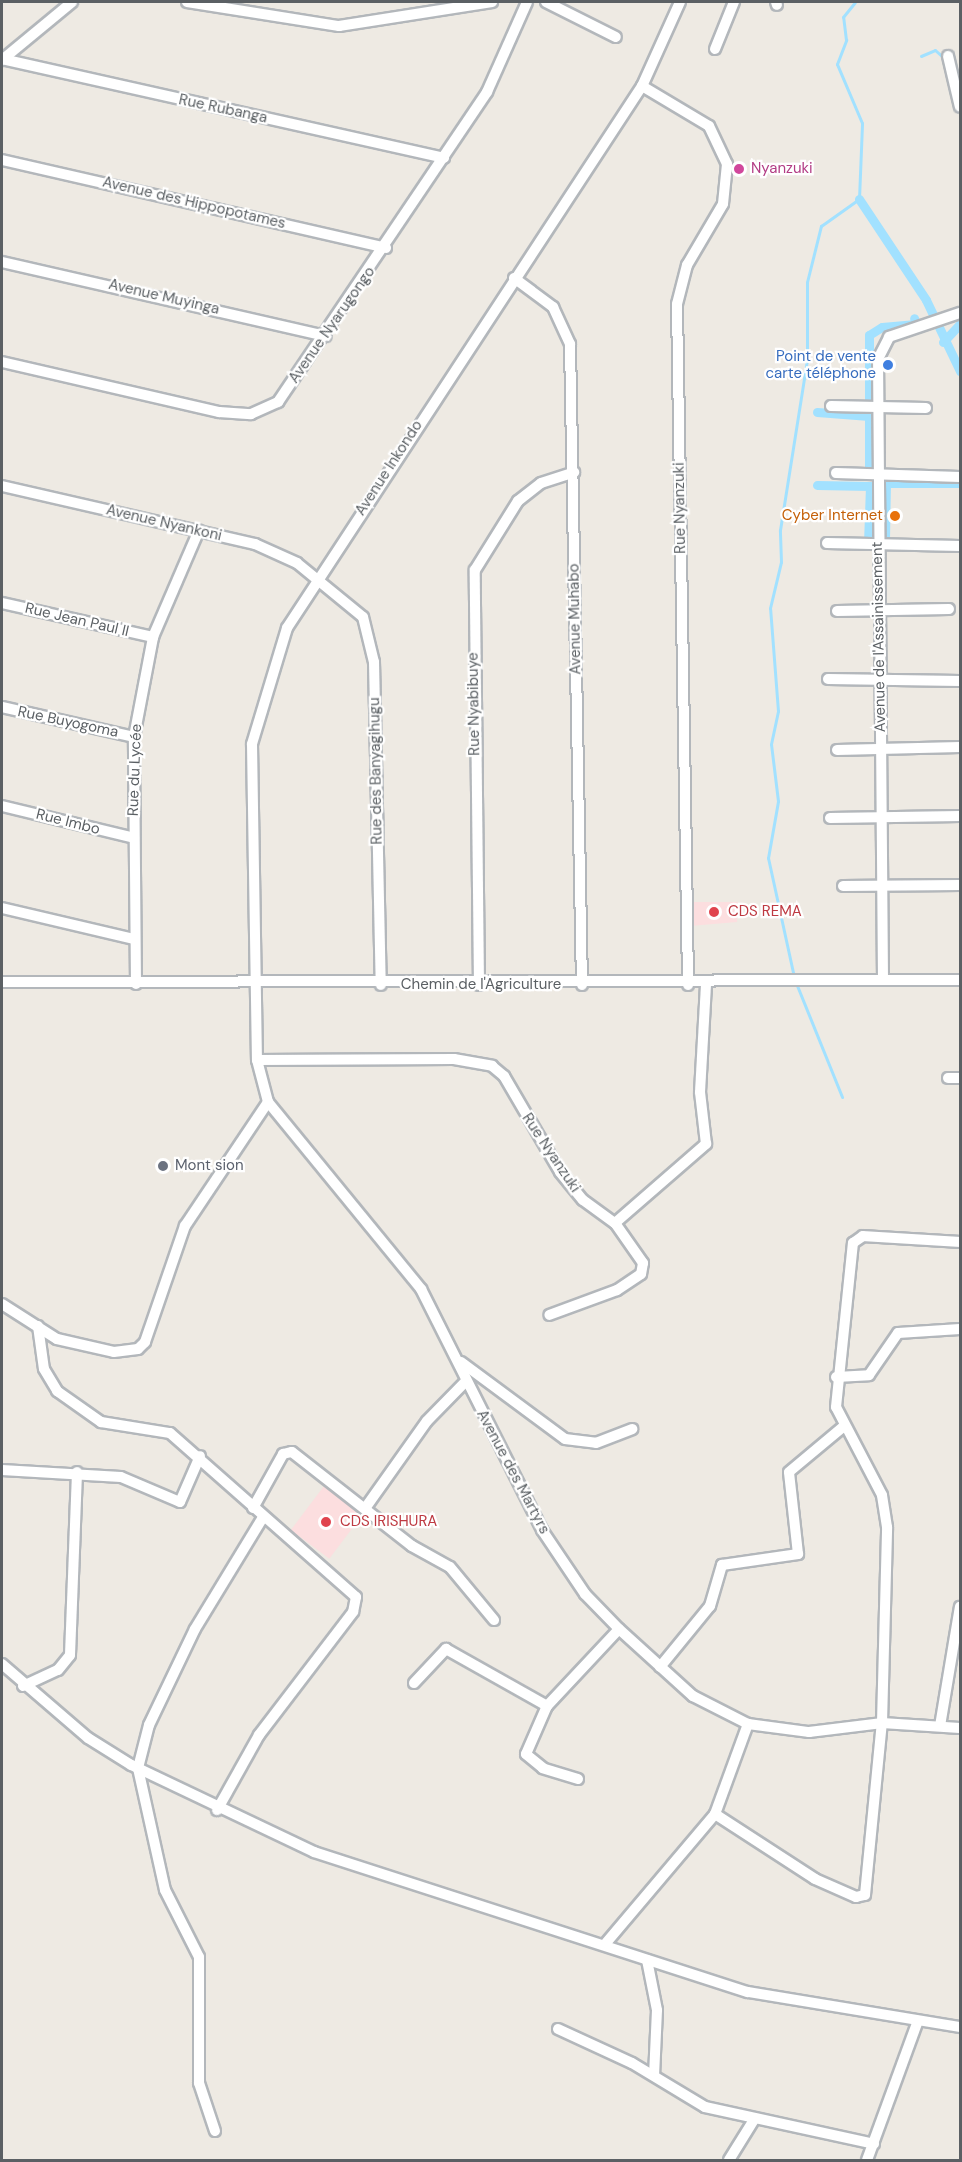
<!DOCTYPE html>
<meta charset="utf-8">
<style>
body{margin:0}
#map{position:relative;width:962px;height:2162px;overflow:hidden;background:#eeeae3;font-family:"DM Sans",sans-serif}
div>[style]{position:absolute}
.medical>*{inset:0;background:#fcdedf;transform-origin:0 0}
.stream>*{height:3px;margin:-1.5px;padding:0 1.5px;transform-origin:1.5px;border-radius:1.5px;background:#a2e1ff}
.canal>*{height:9px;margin:-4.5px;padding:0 4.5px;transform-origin:4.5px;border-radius:4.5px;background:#a2e1ff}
.roads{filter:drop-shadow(2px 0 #b3b7bb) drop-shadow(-2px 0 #b3b7bb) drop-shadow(0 2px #b3b7bb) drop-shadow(0 -2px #b3b7bb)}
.minor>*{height:10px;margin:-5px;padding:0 5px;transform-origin:5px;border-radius:5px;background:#fff}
.dots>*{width:16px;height:16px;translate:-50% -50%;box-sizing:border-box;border:3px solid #fff;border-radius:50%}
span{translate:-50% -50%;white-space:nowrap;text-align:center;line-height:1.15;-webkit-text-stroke:4.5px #fff;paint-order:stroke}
.street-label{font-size:15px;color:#5b6064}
.hotel-label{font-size:15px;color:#b23c85}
.left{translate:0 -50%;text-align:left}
.shop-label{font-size:15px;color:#366cbe}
.right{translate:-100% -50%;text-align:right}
.food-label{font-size:15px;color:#c56008}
.health-label{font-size:15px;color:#be3a42}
.worship-label{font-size:15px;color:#5b616d}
.frame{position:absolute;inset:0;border:3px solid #5b6064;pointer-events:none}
</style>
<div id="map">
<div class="medical">
<div style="clip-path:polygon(689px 902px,738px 902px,737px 922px,690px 926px)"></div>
<div style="left:324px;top:1486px;width:48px;height:55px;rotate:37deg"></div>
</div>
<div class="stream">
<div style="left:921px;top:56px;width:15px;rotate:-23deg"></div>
<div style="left:935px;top:50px;width:13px;rotate:42deg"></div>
<div style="left:794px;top:977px;width:122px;rotate:-102.3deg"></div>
<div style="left:768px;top:858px;width:58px;rotate:-80deg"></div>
<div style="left:778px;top:801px;width:57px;rotate:-97deg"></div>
<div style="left:771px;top:744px;width:34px;rotate:-78deg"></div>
<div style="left:778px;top:711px;width:103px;rotate:-94.4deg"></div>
<div style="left:770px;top:608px;width:47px;rotate:-76.6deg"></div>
<div style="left:781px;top:562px;width:32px;rotate:-92deg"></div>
<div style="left:780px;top:530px;width:173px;rotate:-81deg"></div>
<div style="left:807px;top:359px;width:77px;rotate:-90deg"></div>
<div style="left:807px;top:282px;width:58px;rotate:-76deg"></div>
<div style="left:821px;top:226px;width:47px;rotate:-35.4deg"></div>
<div style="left:859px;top:199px;width:76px;rotate:-87.7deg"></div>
<div style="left:862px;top:123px;width:64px;rotate:-113deg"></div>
<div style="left:837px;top:64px;width:26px;rotate:-69deg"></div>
<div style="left:846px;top:40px;width:23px;rotate:-97deg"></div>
<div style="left:843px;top:17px;width:19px;rotate:-51deg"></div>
<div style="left:796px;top:983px;width:123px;rotate:68deg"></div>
</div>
<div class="canal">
<div style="left:859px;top:199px;width:121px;rotate:56.4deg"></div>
<div style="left:926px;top:300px;width:79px;rotate:64.4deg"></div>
<div style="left:943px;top:342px;width:25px;rotate:-47deg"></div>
<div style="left:869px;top:402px;width:67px;rotate:-90deg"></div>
<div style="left:869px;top:335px;width:15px;rotate:-32deg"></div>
<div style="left:882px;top:327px;width:34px;rotate:-5deg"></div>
<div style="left:916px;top:324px;width:6px;rotate:-108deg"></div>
<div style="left:817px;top:412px;width:52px;rotate:4.4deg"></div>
<div style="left:869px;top:416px;width:55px;rotate:90deg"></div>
<div style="left:817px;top:485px;width:53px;rotate:1.1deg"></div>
<div style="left:870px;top:486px;width:56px;rotate:92deg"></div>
<div style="left:885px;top:539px;width:56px;rotate:-89deg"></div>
<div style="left:886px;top:483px;width:74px"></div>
</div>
<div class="roads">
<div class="minor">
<div style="left:187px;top:2px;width:154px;rotate:9deg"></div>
<div style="left:339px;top:26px;width:155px;rotate:-8.9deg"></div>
<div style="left:546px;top:2px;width:78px;rotate:26.6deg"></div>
<div style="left:680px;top:2px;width:92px;rotate:114.3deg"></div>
<div style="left:642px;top:86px;width:648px;rotate:123.22deg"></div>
<div style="left:287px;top:628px;width:121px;rotate:106.8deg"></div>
<div style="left:252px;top:744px;width:316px;rotate:89.1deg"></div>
<div style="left:257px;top:1060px;width:43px;rotate:75.3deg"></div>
<div style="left:268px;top:1102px;width:242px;rotate:50.7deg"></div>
<div style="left:421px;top:1289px;width:270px;rotate:63.3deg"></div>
<div style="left:542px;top:1530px;width:77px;rotate:56.1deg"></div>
<div style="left:585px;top:1594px;width:49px;rotate:45.8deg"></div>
<div style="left:619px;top:1629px;width:100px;rotate:42.2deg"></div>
<div style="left:693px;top:1696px;width:62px;rotate:27deg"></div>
<div style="left:748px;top:1724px;width:62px;rotate:7.5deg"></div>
<div style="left:809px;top:1732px;width:74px;rotate:-7deg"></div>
<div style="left:882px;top:1723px;width:78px;rotate:3.7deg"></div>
<div style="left:776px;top:2px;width:3px;rotate:72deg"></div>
<div style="left:715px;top:49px;width:51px;rotate:-68deg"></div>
<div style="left:948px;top:56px;width:52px;rotate:76.8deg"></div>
<div style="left:2px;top:59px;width:453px;rotate:12.6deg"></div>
<div style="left:2px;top:60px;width:91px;rotate:-39.6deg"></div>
<div style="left:642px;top:86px;width:78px;rotate:30.8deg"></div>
<div style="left:709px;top:126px;width:42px;rotate:64.7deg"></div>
<div style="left:727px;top:164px;width:40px;rotate:95.7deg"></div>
<div style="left:723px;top:204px;width:71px;rotate:120.5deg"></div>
<div style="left:687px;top:265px;width:40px;rotate:104.4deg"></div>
<div style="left:677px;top:304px;width:681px;rotate:89.07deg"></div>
<div style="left:2px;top:160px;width:394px;rotate:12.9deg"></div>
<div style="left:2px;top:262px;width:332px;rotate:12.9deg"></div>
<div style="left:514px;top:278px;width:49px;rotate:36.6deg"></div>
<div style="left:553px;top:307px;width:41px;rotate:65.3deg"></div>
<div style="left:570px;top:344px;width:641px;rotate:88.93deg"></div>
<div style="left:2px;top:362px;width:223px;rotate:13deg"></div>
<div style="left:219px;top:412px;width:32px;rotate:4deg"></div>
<div style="left:251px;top:414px;width:30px;rotate:-24deg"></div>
<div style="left:278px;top:402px;width:374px;rotate:-56deg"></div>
<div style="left:487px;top:92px;width:98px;rotate:-66deg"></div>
<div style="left:831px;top:406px;width:95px;rotate:1.2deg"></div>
<div style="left:836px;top:473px;width:124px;rotate:1.8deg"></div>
<div style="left:2px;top:486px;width:260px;rotate:12.9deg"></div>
<div style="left:255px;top:544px;width:46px;rotate:24.3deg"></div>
<div style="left:297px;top:563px;width:85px;rotate:39.3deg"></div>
<div style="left:363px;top:617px;width:46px;rotate:76.3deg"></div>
<div style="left:374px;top:662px;width:323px;rotate:88.8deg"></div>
<div style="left:827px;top:543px;width:133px;rotate:1.3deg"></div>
<div style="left:2px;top:603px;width:155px;rotate:12.7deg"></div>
<div style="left:837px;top:611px;width:112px;rotate:-1deg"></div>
<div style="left:828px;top:679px;width:132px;rotate:0.9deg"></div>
<div style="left:2px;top:707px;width:135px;rotate:12.8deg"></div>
<div style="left:837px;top:750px;width:123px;rotate:-1.4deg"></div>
<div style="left:2px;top:806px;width:136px;rotate:13.6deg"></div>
<div style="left:830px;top:818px;width:130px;rotate:-0.9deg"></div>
<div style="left:843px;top:886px;width:117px;rotate:-0.5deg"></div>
<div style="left:2px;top:908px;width:136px;rotate:13.2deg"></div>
<div style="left:883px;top:980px;width:621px;rotate:-90.46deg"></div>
<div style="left:878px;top:359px;width:25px;rotate:-63deg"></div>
<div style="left:889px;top:337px;width:75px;rotate:-18.7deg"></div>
<div style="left:2px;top:982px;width:958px;rotate:-0.12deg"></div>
<div style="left:136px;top:984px;width:247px;rotate:-90.5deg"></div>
<div style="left:134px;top:737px;width:102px;rotate:-79.2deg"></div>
<div style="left:153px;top:637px;width:116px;rotate:-66.7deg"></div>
<div style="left:479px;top:985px;width:415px;rotate:-90.6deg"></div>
<div style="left:475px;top:570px;width:81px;rotate:-58.1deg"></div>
<div style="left:518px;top:501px;width:29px;rotate:-38deg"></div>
<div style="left:541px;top:483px;width:35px;rotate:-18deg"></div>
<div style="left:257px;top:1060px;width:197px;rotate:-0.3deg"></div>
<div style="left:454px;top:1059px;width:39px;rotate:10deg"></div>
<div style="left:492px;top:1066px;width:16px;rotate:40deg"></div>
<div style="left:504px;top:1076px;width:111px;rotate:59.7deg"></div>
<div style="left:560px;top:1172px;width:36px;rotate:51deg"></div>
<div style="left:583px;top:1200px;width:39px;rotate:36deg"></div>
<div style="left:615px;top:1223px;width:49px;rotate:55deg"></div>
<div style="left:643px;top:1263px;width:11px;rotate:100deg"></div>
<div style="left:641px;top:1274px;width:29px;rotate:146deg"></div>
<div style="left:617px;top:1290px;width:72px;rotate:159.8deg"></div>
<div style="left:948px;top:1078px;width:12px"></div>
<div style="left:615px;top:1223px;width:121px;rotate:-41deg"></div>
<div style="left:706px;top:1144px;width:52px;rotate:-96.6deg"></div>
<div style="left:700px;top:1092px;width:107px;rotate:-86.8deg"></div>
<div style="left:2px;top:1304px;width:65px;rotate:32.5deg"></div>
<div style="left:57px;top:1339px;width:58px;rotate:12.8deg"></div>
<div style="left:114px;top:1352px;width:24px;rotate:-7deg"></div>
<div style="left:138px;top:1349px;width:10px;rotate:-45deg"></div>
<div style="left:145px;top:1342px;width:123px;rotate:-71deg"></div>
<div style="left:185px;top:1226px;width:149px;rotate:-56.2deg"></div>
<div style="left:38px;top:1326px;width:43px;rotate:82.1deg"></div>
<div style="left:44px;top:1369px;width:26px;rotate:59deg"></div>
<div style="left:57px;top:1391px;width:54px;rotate:35.2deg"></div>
<div style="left:101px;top:1422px;width:70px;rotate:9.1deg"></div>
<div style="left:170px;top:1433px;width:248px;rotate:41.4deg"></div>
<div style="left:356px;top:1597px;width:15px;rotate:101deg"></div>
<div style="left:353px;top:1612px;width:155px;rotate:127.4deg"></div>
<div style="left:259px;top:1735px;width:86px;rotate:119.2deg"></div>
<div style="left:461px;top:1362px;width:129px;rotate:36.5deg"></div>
<div style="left:565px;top:1439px;width:31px;rotate:7deg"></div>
<div style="left:596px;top:1443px;width:39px;rotate:-21deg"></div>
<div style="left:836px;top:1377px;width:33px;rotate:-3deg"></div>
<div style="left:869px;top:1375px;width:51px;rotate:-55.4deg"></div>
<div style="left:898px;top:1333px;width:62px;rotate:-3.7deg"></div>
<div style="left:2px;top:1470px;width:119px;rotate:3.4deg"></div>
<div style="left:121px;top:1477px;width:64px;rotate:23deg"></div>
<div style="left:180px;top:1502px;width:50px;rotate:-66.5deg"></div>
<div style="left:366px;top:1507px;width:105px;rotate:-54.7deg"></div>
<div style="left:427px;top:1421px;width:56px;rotate:-45.7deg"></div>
<div style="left:253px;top:1508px;width:62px;rotate:-60.9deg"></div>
<div style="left:283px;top:1454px;width:9px;rotate:-13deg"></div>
<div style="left:292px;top:1452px;width:152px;rotate:38.1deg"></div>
<div style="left:412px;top:1546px;width:43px;rotate:28.9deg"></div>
<div style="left:450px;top:1567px;width:69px;rotate:50.3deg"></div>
<div style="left:2px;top:1664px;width:113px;rotate:40.7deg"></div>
<div style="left:88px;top:1738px;width:51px;rotate:32.1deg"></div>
<div style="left:131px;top:1765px;width:203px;rotate:25.4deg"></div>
<div style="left:314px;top:1852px;width:456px;rotate:17.9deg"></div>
<div style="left:748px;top:1992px;width:215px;rotate:9.4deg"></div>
<div style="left:660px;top:1667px;width:79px;rotate:-50.7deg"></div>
<div style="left:710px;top:1606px;width:43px;rotate:-73.7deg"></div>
<div style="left:722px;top:1565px;width:77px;rotate:-8.2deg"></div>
<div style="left:798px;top:1554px;width:82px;rotate:-96.3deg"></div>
<div style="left:789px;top:1472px;width:70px;rotate:-39.8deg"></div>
<div style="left:414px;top:1683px;width:47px;rotate:-46.7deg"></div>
<div style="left:446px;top:1649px;width:116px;rotate:29.4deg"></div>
<div style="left:23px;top:1686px;width:38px;rotate:-25deg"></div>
<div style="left:58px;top:1670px;width:19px;rotate:-51deg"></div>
<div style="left:70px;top:1655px;width:183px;rotate:-87.8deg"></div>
<div style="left:940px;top:1726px;width:121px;rotate:-80.5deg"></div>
<div style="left:578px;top:1779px;width:37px;rotate:-163deg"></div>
<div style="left:543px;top:1768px;width:22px;rotate:-141deg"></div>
<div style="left:526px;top:1754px;width:52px;rotate:-66.4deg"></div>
<div style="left:547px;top:1706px;width:105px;rotate:-46.9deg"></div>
<div style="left:715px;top:1814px;width:119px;rotate:33deg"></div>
<div style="left:815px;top:1879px;width:45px;rotate:23.7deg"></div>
<div style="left:856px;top:1897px;width:9px;rotate:-13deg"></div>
<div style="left:865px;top:1895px;width:173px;rotate:-84.4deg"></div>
<div style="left:882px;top:1723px;width:196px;rotate:-88.5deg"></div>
<div style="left:887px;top:1527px;width:32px;rotate:-99deg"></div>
<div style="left:882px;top:1495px;width:99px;rotate:-117.6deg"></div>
<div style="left:836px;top:1407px;width:165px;rotate:-84.1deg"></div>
<div style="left:853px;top:1243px;width:12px;rotate:-35deg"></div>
<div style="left:863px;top:1236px;width:97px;rotate:3.5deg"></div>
<div style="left:606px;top:1943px;width:169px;rotate:-49.8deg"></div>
<div style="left:715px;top:1814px;width:96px;rotate:-69.9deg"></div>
<div style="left:647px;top:1960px;width:51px;rotate:78.7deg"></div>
<div style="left:657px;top:2010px;width:65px;rotate:92.6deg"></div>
<div style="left:558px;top:2029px;width:81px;rotate:24.7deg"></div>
<div style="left:632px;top:2063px;width:85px;rotate:31.1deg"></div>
<div style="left:705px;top:2107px;width:173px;rotate:12.3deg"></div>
<div style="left:215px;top:2131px;width:51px;rotate:-108.4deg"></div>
<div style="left:199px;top:2083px;width:126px;rotate:-90deg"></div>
<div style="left:199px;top:1957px;width:75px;rotate:-116.9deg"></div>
<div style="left:165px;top:1890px;width:125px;rotate:-102.5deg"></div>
<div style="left:138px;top:1768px;width:44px;rotate:-75.7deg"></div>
<div style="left:149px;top:1725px;width:106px;rotate:-64.4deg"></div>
<div style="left:195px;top:1629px;width:131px;rotate:-58.7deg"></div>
<div style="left:729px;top:2160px;width:49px;rotate:-58.2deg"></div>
<div style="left:867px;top:2160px;width:148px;rotate:-69.9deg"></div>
</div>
</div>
<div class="dots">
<div style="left:739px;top:169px;background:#d1479c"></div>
<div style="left:888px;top:365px;background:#3f7fe0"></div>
<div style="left:895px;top:516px;background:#e8710a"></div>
<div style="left:714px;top:912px;background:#e0444e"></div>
<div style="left:163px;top:1166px;background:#6b7280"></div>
<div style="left:326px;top:1522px;background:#e0444e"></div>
</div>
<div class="street-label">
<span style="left:223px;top:109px;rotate:12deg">Rue Rubanga</span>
<span style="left:194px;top:203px;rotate:13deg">Avenue des Hippopotames</span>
<span style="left:164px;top:297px;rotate:13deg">Avenue Muyinga</span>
<span style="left:332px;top:325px;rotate:-55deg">Avenue Nyarugongo</span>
<span style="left:389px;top:468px;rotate:-57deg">Avenue Inkondo</span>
<span style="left:680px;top:508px;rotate:-91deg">Rue Nyanzuki</span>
<span style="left:164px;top:523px;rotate:13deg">Avenue Nyankoni</span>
<span style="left:575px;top:619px;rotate:-91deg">Avenue Muhabo</span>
<span style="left:77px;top:620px;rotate:13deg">Rue Jean Paul II</span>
<span style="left:879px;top:637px;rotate:-91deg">Avenue de l'Assainissement</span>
<span style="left:474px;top:704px;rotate:-91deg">Rue Nyabibuye</span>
<span style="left:68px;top:722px;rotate:12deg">Rue Buyogoma</span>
<span style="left:135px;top:770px;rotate:-88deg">Rue du Lycée</span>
<span style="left:376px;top:771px;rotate:-91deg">Rue des Banyagihugu</span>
<span style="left:68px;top:822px;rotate:14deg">Rue Imbo</span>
<span style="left:481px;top:985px">Chemin de l'Agriculture</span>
<span style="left:551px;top:1153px;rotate:56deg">Rue Nyanzuki</span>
<span style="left:513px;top:1472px;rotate:62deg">Avenue des Martyrs</span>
</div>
<div class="hotel-label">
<span class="left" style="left:751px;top:169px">Nyanzuki</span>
</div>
<div class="shop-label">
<span class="right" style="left:876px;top:365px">Point de vente<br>carte téléphone</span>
</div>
<div class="food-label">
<span class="right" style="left:883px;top:516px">Cyber Internet</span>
</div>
<div class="health-label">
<span class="left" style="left:728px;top:912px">CDS REMA</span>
<span class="left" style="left:340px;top:1522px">CDS IRISHURA</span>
</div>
<div class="worship-label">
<span class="left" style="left:175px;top:1166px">Mont sion</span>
</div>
<div class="frame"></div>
</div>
